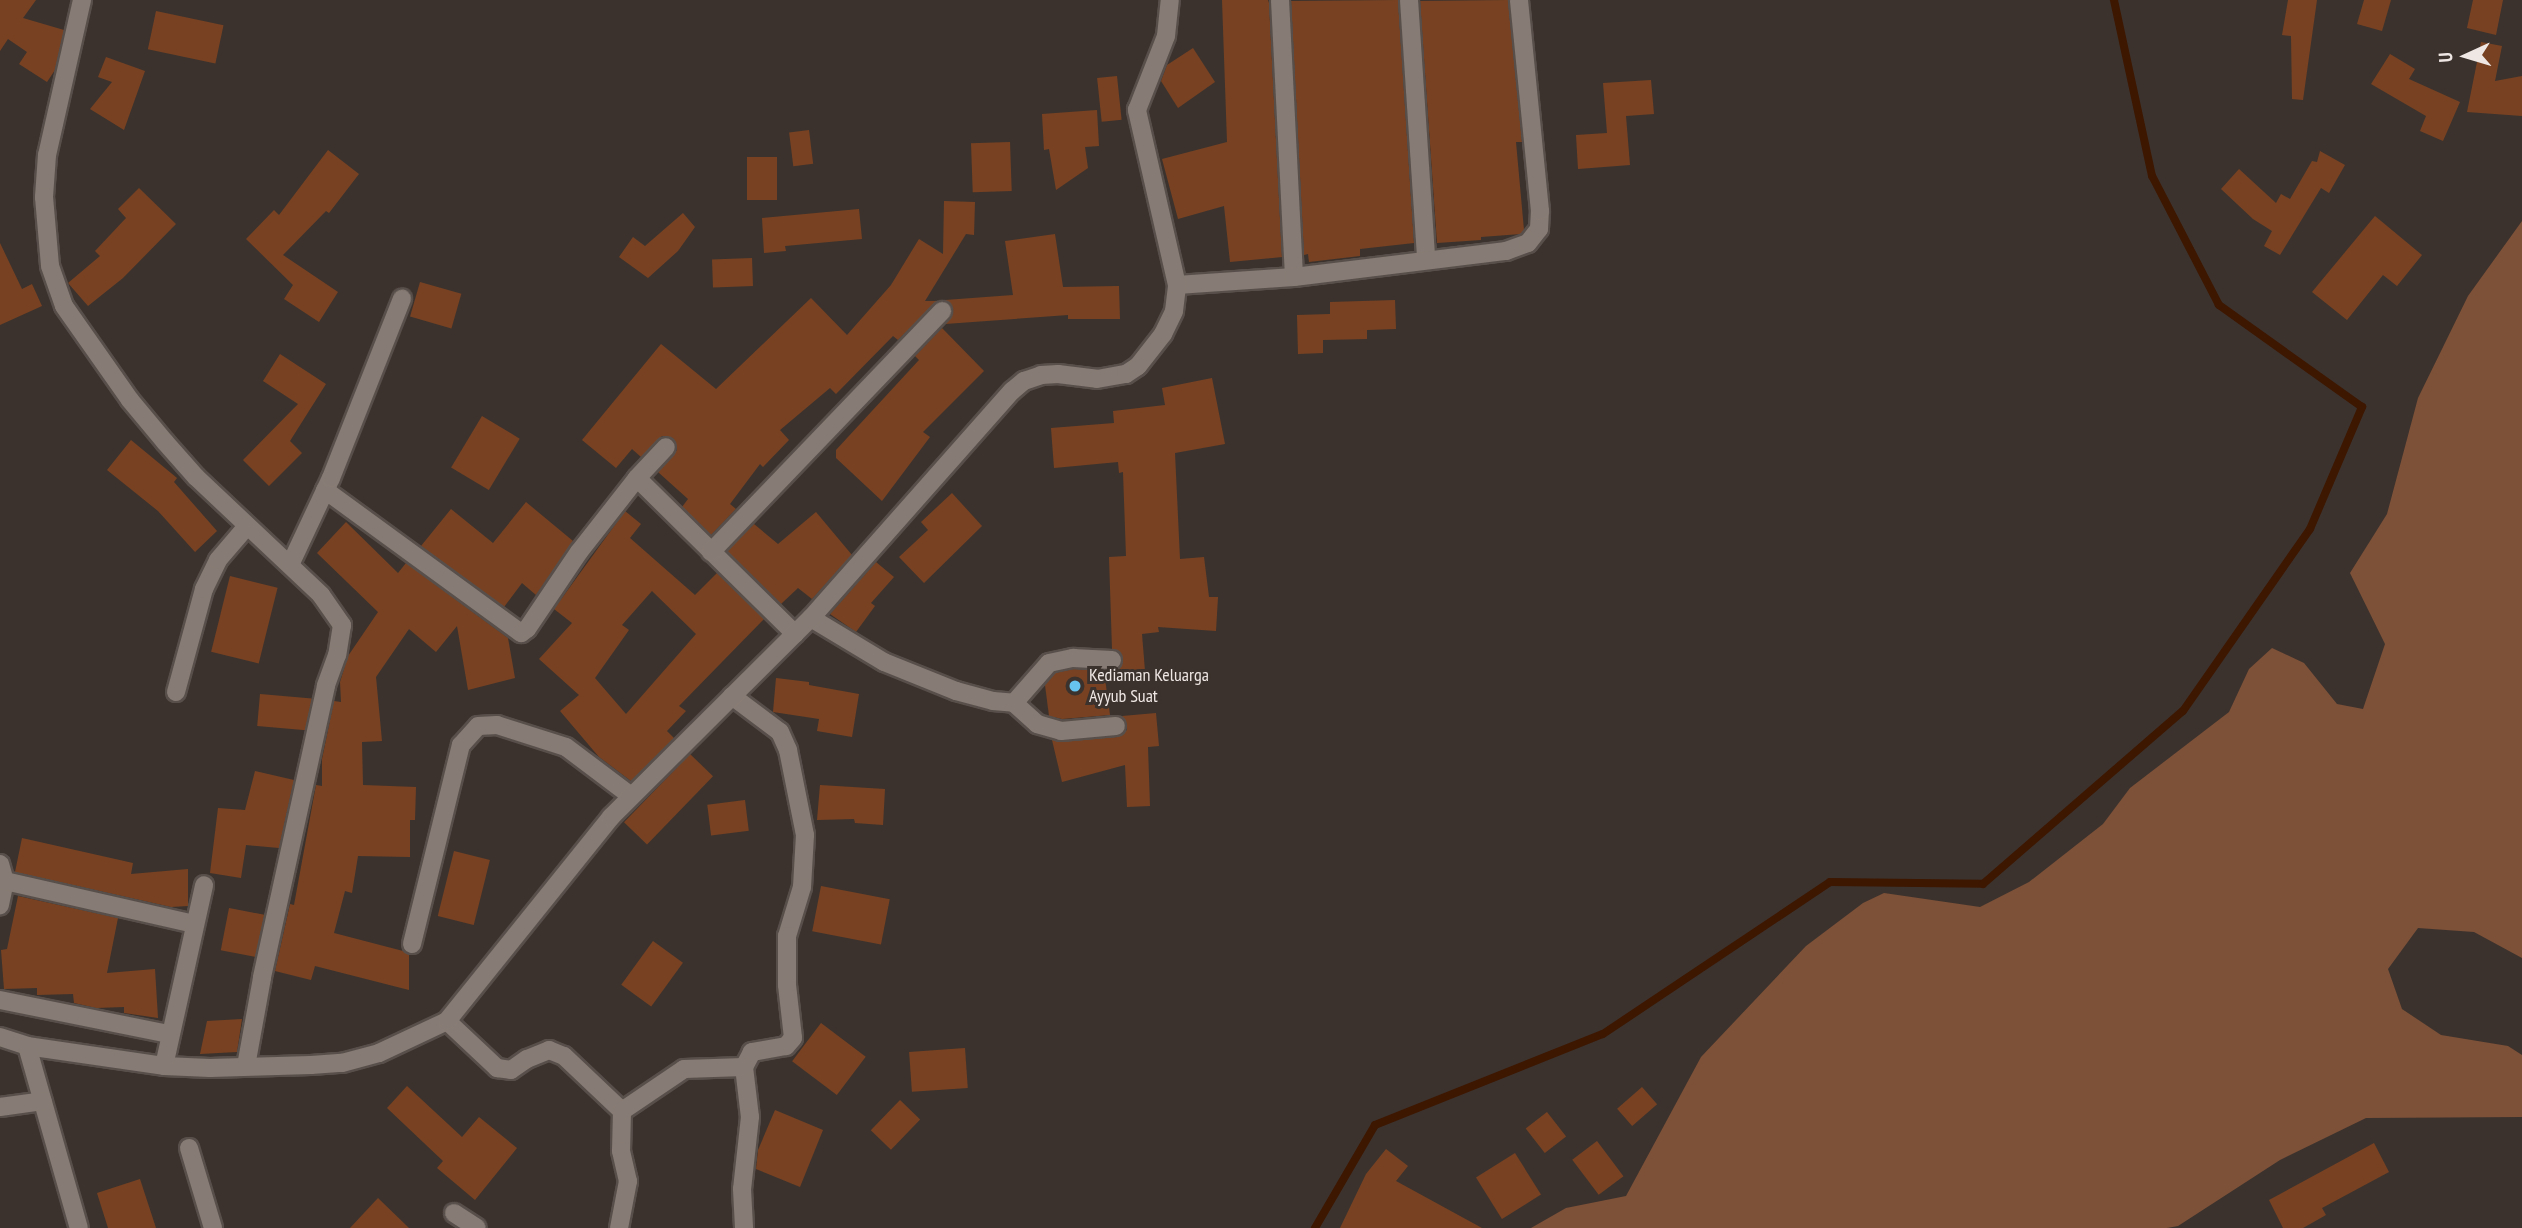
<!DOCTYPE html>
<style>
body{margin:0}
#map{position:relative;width:2522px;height:1228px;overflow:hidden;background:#3c322d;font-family:"PT Sans Narrow",sans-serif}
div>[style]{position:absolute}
.green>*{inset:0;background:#7d5138}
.stream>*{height:8px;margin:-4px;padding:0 4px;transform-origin:4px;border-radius:4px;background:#3d1700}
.building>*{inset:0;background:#784222;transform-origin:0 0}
.roads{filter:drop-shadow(2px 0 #584f4b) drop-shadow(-2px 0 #584f4b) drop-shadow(0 2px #584f4b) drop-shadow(0 -2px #584f4b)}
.minor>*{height:18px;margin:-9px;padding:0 9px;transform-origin:9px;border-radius:9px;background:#877c75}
.dots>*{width:19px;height:19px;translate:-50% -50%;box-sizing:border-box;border:4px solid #3c322d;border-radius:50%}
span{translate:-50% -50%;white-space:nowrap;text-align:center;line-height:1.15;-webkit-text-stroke:6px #3c322d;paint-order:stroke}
.poi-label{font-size:18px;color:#eee7e4}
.left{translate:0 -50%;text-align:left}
.north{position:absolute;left:2431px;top:21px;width:70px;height:70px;-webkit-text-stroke:5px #3c322d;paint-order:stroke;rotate:266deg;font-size:19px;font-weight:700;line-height:28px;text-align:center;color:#eee7e4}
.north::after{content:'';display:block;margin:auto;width:24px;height:32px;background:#eee7e4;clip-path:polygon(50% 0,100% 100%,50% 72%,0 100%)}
</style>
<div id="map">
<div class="green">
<div style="clip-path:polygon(2522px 221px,2522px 958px,2474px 932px,2418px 928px,2388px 969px,2402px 1009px,2441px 1035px,2508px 1046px,2522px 1055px,2522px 1117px,2366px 1118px,2280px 1160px,2178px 1226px,2167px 1228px,1531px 1228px,1566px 1208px,1626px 1196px,1701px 1057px,1806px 946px,1863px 903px,1884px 893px,1980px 907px,2029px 882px,2103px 824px,2130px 788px,2229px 712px,2249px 669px,2272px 648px,2304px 663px,2337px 704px,2363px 709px,2385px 644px,2350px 573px,2387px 514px,2418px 398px,2468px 296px)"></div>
</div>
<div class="stream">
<div style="left:1315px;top:1228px;width:119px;rotate:-59.8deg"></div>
<div style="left:1375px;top:1125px;width:245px;rotate:-21.8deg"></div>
<div style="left:1603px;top:1034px;width:273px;rotate:-33.8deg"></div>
<div style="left:1830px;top:882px;width:153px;rotate:0.7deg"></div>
<div style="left:1983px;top:884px;width:264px;rotate:-40.9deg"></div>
<div style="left:2183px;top:711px;width:222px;rotate:-55.1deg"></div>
<div style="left:2310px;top:529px;width:133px;rotate:-66.9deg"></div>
<div style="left:2362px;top:407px;width:176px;rotate:-144.5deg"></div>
<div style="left:2219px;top:305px;width:145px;rotate:-117.4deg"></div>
<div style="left:2152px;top:176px;width:180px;rotate:-102.2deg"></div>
</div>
<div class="building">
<div style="clip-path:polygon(0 0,36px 0,23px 18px,64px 30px,55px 70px,47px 82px,19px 64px,27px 52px,8px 39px,0 51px)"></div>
<div style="clip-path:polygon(1222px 0,1268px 0,1269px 3px,1282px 257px,1230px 262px,1224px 206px,1178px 219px,1162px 159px,1227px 142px)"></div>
<div style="clip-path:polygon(1398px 0,1414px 243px,1360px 249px,1360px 256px,1309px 262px,1308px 254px,1304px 255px,1291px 1px)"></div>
<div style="clip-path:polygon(1508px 0,1522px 142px,1516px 142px,1524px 230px,1521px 234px,1481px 237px,1481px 240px,1437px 243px,1420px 1px)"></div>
<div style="clip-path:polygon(2288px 0,2317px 0,2303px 100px,2292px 99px,2291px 36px,2282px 35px)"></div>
<div style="clip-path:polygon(2364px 0,2391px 0,2382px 31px,2357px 24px)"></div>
<div style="clip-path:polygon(2473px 0,2503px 0,2496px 35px,2467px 28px)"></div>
<div style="left:156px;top:11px;width:69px;height:39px;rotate:12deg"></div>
<div style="clip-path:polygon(2481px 42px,2502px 46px,2495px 81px,2522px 76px,2522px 116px,2467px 112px)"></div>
<div style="clip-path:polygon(1193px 48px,1215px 82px,1178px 108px,1161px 81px,1167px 65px)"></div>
<div style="clip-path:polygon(2390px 54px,2415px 69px,2409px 79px,2460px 102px,2443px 141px,2420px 131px,2426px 116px,2371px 84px)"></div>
<div style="clip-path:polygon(106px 57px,145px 71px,124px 130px,90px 109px,112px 82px,98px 77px)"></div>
<div style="left:1117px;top:76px;width:44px;height:20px;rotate:84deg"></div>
<div style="clip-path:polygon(1651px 80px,1654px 114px,1626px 116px,1630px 165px,1578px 169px,1576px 135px,1607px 133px,1603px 83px)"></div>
<div style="clip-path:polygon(1097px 110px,1099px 146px,1085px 147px,1088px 168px,1056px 190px,1049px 149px,1044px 150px,1042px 114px)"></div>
<div style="left:809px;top:130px;width:34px;height:20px;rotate:83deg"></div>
<div style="left:1010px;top:142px;width:49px;height:39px;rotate:88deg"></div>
<div style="clip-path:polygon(328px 150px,359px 174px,329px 213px,326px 211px,283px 255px,338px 292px,319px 322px,284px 299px,293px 285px,246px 239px,274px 210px,279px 215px)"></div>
<div style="clip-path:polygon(2320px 151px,2345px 165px,2329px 193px,2321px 188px,2280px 255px,2264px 246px,2272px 231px,2253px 219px,2221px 189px,2239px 169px,2276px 203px,2281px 194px,2290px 199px,2312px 161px,2317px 162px)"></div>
<div style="left:747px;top:157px;width:30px;height:43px"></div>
<div style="clip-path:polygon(139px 188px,176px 224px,123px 278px,88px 306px,68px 283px,100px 256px,95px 251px,126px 218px,118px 209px)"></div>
<div style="clip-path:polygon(944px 201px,975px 202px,974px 235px,966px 234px,925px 301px,938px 301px,898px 340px,893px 336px,836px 394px,830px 388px,780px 430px,789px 440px,763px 467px,760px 464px,730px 504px,736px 509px,711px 535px,682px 507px,688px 499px,658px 472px,677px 450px,673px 438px,662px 436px,641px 457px,632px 449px,616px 468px,582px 440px,661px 344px,716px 389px,811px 298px,847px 335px,891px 285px,919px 239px,943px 254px)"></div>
<div style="clip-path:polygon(859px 209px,862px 239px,785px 246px,786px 251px,764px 253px,762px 218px)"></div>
<div style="clip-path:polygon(683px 213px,695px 227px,678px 251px,648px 278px,619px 257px,633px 237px,645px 246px)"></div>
<div style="clip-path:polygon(2375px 216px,2422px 255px,2397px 286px,2383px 275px,2347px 320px,2312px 292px)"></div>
<div style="clip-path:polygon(1055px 234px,1063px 287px,1119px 286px,1120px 319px,1068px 319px,1068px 315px,945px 324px,953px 309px,945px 300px,1013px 295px,1005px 241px)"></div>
<div style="clip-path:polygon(0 243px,22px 289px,32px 284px,42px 306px,0 325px)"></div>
<div style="left:752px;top:258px;width:28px;height:40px;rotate:88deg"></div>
<div style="left:420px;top:282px;width:43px;height:36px;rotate:16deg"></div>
<div style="clip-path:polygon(1395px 300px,1396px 329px,1367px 330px,1367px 339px,1323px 340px,1323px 353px,1298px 354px,1297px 315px,1330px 314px,1330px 302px)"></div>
<div style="clip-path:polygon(942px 328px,984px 371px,923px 432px,930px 437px,882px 501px,836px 458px,836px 450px,919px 360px,915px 356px)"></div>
<div style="clip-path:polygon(280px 354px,326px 384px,290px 441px,302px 453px,269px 486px,243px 460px,298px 404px,263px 381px)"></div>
<div style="clip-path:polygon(1212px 378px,1225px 444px,1175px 453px,1180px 559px,1204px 557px,1209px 597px,1218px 597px,1216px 631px,1158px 627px,1159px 632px,1142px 634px,1145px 671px,1114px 673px,1123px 660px,1119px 651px,1112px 649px,1109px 557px,1126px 556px,1123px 472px,1119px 473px,1118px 462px,1054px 468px,1051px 428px,1114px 423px,1113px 411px,1165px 405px,1162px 388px)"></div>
<div style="left:482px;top:416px;width:44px;height:60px;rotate:31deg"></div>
<div style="clip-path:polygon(131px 440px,177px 478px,174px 482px,217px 531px,195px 552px,158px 511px,107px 470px)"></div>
<div style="clip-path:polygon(952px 493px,982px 526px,924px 583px,899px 557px,928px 530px,921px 522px)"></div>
<div style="clip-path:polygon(526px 502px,573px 541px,536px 595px,522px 583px,504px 607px,421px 546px,451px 509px,493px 543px)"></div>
<div style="clip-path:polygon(evenodd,625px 511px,641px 524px,630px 538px,695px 595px,717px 573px,764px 619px,679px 706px,686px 711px,667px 731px,674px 738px,631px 781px,599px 757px,560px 711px,579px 695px,539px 659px,572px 623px,554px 609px,625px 511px,652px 591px,696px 634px,626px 714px,595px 678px,629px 630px,622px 625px,652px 591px)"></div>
<div style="clip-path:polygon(816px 512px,852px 555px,812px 599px,798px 588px,781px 604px,727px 551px,754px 524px,778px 544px)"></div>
<div style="clip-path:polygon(346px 522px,398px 573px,406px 563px,508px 638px,515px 678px,468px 690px,457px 626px,436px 652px,409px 629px,376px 677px,382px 741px,362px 742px,363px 785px,416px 787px,415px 820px,410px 820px,410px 857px,358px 856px,352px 893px,345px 891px,334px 933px,403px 951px,409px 955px,409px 990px,315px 966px,311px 980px,275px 971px,290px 904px,294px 905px,316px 785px,322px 786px,322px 759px,334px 701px,341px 702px,340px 682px,348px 656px,378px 612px,317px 553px)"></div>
<div style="clip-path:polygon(876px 562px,894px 577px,871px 603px,875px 606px,856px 632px,830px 614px)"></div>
<div style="left:230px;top:576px;width:49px;height:78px;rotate:14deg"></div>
<div style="clip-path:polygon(1074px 669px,1104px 671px,1110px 715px,1062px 719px,1049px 716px,1045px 685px,1055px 673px)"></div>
<div style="clip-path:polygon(776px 678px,809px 682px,809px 685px,859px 694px,852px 737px,817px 731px,819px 719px,773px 712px)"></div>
<div style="left:260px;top:694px;width:52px;height:32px;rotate:5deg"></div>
<div style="clip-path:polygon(1156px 713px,1159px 746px,1148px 747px,1150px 806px,1127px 807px,1125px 765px,1062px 782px,1052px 740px,1118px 737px,1127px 730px,1127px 724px,1122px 716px)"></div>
<div style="left:690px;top:754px;width:32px;height:95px;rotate:44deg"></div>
<div style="clip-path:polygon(255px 771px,294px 780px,279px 848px,246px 845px,241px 878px,210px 873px,218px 808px,245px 810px)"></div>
<div style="clip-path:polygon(820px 785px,885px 789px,883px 825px,855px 823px,854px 819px,817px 820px)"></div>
<div style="left:745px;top:800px;width:31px;height:38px;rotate:83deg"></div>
<div style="clip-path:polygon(22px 838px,133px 863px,131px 874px,188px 869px,188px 906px,171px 907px,15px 872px)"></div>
<div style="left:454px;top:851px;width:37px;height:67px;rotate:14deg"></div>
<div style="left:821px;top:886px;width:70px;height:46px;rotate:11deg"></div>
<div style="clip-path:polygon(18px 896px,118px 918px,107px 973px,155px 969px,158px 1018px,124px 1013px,124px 1007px,96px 1008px,74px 1003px,73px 994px,37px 995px,37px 988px,4px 989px,1px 950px,7px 949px)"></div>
<div style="left:229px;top:908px;width:36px;height:43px;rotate:11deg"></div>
<div style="left:653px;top:941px;width:37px;height:54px;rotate:36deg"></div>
<div style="clip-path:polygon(242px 1019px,237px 1052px,200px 1054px,207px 1021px)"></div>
<div style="left:821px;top:1023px;width:56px;height:48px;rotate:37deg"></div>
<div style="left:965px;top:1048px;width:40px;height:56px;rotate:86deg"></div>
<div style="clip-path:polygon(407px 1086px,462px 1137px,479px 1117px,517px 1148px,475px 1200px,437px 1168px,443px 1161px,387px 1108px)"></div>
<div style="left:1642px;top:1087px;width:23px;height:33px;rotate:49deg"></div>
<div style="left:900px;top:1100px;width:28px;height:42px;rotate:44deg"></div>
<div style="clip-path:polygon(775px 1110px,823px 1130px,800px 1187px,756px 1169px,758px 1150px)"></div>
<div style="left:1547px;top:1112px;width:31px;height:27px;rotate:52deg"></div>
<div style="left:1597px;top:1141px;width:44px;height:31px;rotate:53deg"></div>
<div style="clip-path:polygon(2374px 1143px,2389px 1172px,2322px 1208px,2326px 1215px,2303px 1228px,2283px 1228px,2269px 1200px)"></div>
<div style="clip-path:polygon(1386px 1149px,1408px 1166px,1396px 1181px,1482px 1228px,1340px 1228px,1366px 1174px)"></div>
<div style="left:1515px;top:1153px;width:49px;height:46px;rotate:58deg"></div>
<div style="clip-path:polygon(140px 1179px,156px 1228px,108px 1228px,97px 1193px)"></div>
<div style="clip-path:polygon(378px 1198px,409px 1228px,350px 1228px)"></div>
</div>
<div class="roads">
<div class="minor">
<div style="left:82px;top:0;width:159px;rotate:102.7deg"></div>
<div style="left:47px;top:155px;width:42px;rotate:94.1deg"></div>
<div style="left:44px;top:197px;width:69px;rotate:85deg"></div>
<div style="left:50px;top:266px;width:42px;rotate:70.7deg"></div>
<div style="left:64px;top:306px;width:115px;rotate:54.9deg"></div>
<div style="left:130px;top:400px;width:55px;rotate:50.2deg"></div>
<div style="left:165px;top:442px;width:47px;rotate:48.5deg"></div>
<div style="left:196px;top:477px;width:172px;rotate:43.3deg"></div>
<div style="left:321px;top:595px;width:37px;rotate:55deg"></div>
<div style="left:342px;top:625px;width:30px;rotate:99deg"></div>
<div style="left:337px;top:655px;width:33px;rotate:110deg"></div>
<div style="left:326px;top:686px;width:299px;rotate:102.4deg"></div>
<div style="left:262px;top:978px;width:89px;rotate:100.3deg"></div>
<div style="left:1280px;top:0;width:277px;rotate:87.1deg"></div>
<div style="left:1409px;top:0;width:260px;rotate:86.2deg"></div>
<div style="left:1177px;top:285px;width:117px;rotate:-3.9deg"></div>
<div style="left:1294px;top:277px;width:214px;rotate:-7deg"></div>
<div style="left:1506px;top:251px;width:23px;rotate:-20deg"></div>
<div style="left:1528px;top:243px;width:18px;rotate:-52deg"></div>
<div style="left:1539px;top:229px;width:18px;rotate:-87deg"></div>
<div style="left:1540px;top:211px;width:212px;rotate:-95.7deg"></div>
<div style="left:637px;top:478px;width:42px;rotate:-46.9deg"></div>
<div style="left:325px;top:490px;width:243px;rotate:36.1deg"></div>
<div style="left:521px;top:633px;width:7px;rotate:-34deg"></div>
<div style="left:527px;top:629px;width:93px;rotate:-56deg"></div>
<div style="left:579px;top:552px;width:94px;rotate:-51.9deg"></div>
<div style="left:637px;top:478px;width:222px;rotate:44.6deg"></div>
<div style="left:711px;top:552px;width:334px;rotate:-46.2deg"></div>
<div style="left:290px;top:565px;width:96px;rotate:-64.8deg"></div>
<div style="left:331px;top:478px;width:193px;rotate:-68.4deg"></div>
<div style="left:811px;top:618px;width:85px;rotate:31.1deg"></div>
<div style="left:884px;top:662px;width:78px;rotate:21.9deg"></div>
<div style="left:956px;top:691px;width:38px;rotate:15deg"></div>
<div style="left:993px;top:701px;width:21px;rotate:5deg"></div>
<div style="left:1014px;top:703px;width:53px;rotate:-48.8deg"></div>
<div style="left:1049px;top:663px;width:25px;rotate:-12deg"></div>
<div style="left:1073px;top:658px;width:39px;rotate:3deg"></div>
<div style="left:176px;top:692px;width:107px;rotate:-74.8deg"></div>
<div style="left:204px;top:589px;width:32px;rotate:-64deg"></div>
<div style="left:218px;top:560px;width:45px;rotate:-49.5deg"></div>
<div style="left:732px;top:696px;width:60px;rotate:36.9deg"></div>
<div style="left:780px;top:732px;width:20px;rotate:66deg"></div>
<div style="left:788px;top:750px;width:87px;rotate:78.7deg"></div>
<div style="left:805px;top:835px;width:52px;rotate:93.3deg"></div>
<div style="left:802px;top:887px;width:51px;rotate:107deg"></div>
<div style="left:787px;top:936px;width:49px;rotate:90deg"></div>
<div style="left:787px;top:985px;width:53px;rotate:83.5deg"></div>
<div style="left:793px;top:1038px;width:11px;rotate:131deg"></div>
<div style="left:786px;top:1046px;width:35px;rotate:170deg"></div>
<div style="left:752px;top:1052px;width:17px;rotate:118deg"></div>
<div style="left:744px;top:1067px;width:50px;rotate:83.2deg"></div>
<div style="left:750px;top:1117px;width:72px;rotate:96.3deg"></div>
<div style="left:742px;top:1189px;width:39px;rotate:87deg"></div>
<div style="left:1014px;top:703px;width:31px;rotate:42deg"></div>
<div style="left:1037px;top:724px;width:25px;rotate:16deg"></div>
<div style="left:1061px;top:731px;width:55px;rotate:-5.2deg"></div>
<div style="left:0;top:864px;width:18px;rotate:74deg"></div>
<div style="left:5px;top:881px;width:25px;rotate:102deg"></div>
<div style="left:5px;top:881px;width:194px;rotate:12.8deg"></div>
<div style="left:412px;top:944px;width:205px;rotate:-76.2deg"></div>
<div style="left:461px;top:745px;width:25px;rotate:-48deg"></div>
<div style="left:478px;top:726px;width:19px;rotate:-3deg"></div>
<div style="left:497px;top:725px;width:72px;rotate:17.7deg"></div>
<div style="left:566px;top:747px;width:81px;rotate:37deg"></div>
<div style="left:0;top:1000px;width:172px;rotate:11.4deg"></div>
<div style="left:447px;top:1021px;width:69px;rotate:43.2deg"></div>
<div style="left:497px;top:1068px;width:14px;rotate:8deg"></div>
<div style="left:511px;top:1070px;width:19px;rotate:-35deg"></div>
<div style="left:527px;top:1059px;width:24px;rotate:-22deg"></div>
<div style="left:549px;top:1050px;width:16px;rotate:22deg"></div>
<div style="left:564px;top:1056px;width:80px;rotate:43.5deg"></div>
<div style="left:622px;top:1111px;width:40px;rotate:91.4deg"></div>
<div style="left:621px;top:1151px;width:31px;rotate:77deg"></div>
<div style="left:628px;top:1181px;width:48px;rotate:100.8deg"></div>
<div style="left:0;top:1037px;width:28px;rotate:18deg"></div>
<div style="left:27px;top:1046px;width:138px;rotate:8.3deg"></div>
<div style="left:164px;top:1066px;width:46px;rotate:2.5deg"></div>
<div style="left:210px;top:1068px;width:101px;rotate:-1.7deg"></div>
<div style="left:311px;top:1065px;width:31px;rotate:-4deg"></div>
<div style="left:342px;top:1063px;width:38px;rotate:-15deg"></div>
<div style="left:379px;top:1053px;width:75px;rotate:-25.2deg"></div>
<div style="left:447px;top:1021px;width:262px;rotate:-51.2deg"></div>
<div style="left:611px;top:817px;width:282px;rotate:-44.9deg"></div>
<div style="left:811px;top:618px;width:303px;rotate:-48.5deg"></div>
<div style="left:1012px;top:391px;width:16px;rotate:-40deg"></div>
<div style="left:1024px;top:381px;width:18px;rotate:-19deg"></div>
<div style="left:1041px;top:375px;width:17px;rotate:-3deg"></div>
<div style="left:1058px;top:374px;width:39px;rotate:7deg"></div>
<div style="left:1097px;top:379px;width:29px;rotate:-10deg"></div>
<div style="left:1126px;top:374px;width:14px;rotate:-34deg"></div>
<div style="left:1138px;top:366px;width:41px;rotate:-52deg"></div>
<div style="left:1163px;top:334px;width:25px;rotate:-64deg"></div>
<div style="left:1174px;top:311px;width:26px;rotate:-83deg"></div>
<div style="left:1177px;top:285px;width:180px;rotate:-102.9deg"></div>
<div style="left:1137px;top:110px;width:79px;rotate:-68.6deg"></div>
<div style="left:1166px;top:36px;width:36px;rotate:-84deg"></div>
<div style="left:27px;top:1046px;width:189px;rotate:74.1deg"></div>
<div style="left:164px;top:1066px;width:185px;rotate:-77.5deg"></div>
<div style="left:0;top:1107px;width:43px;rotate:-7.9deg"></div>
<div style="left:622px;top:1111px;width:75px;rotate:-34.1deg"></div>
<div style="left:684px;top:1069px;width:60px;rotate:-1.9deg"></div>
<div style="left:189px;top:1148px;width:84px;rotate:73.3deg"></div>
<div style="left:454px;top:1213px;width:27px;rotate:33deg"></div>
</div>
</div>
<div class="dots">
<div style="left:1075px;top:686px;background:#67c4ef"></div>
</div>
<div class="poi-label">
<span class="left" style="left:1089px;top:686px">Kediaman Keluarga<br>Ayyub Suat</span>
</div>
<div class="north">U</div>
</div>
